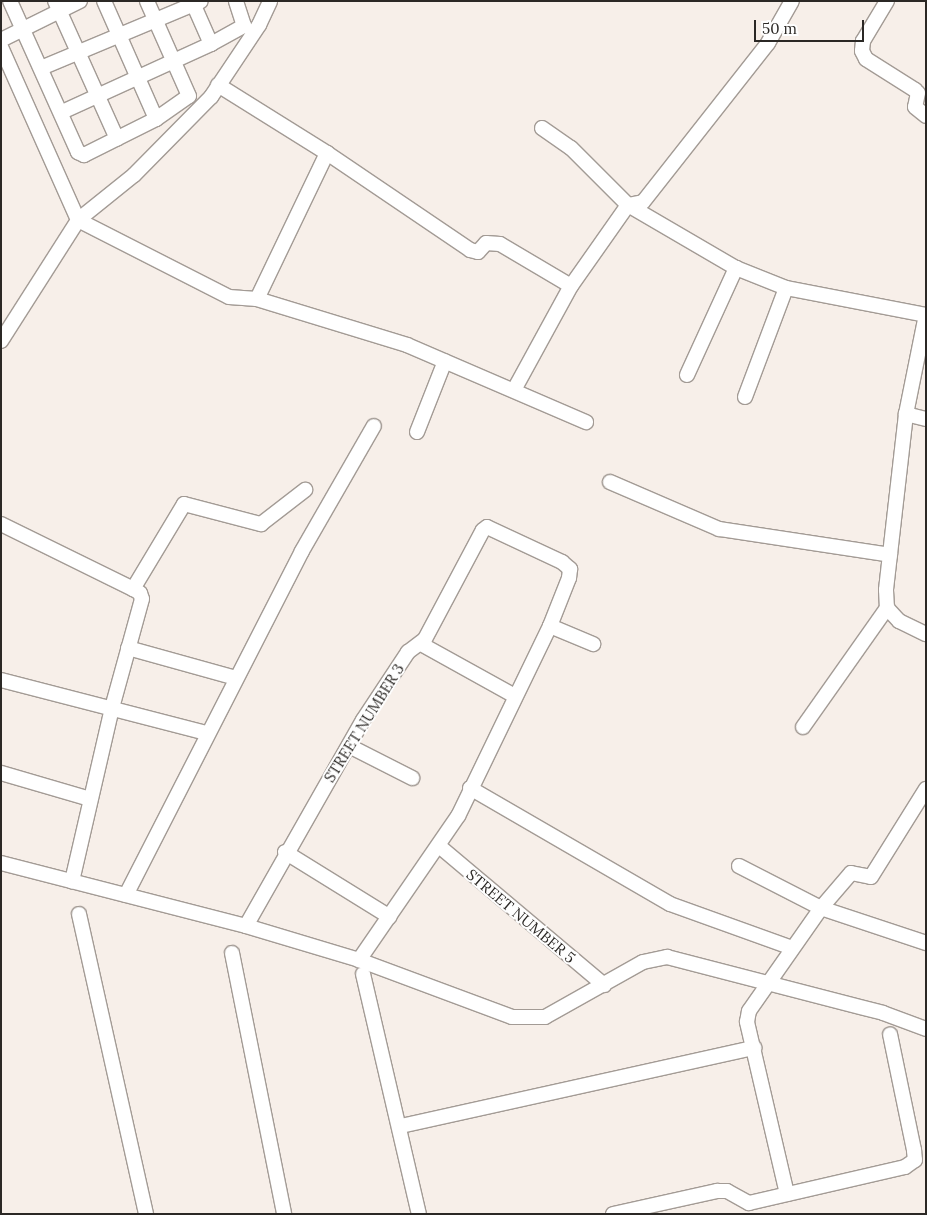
<!DOCTYPE html>
<style>
body{margin:0}
#map{position:relative;width:927px;height:1215px;overflow:hidden;background:#f7efe9;font-family:Lora,serif}
div>[style]{position:absolute}
.roads{filter:drop-shadow(1px 0 #a39b95) drop-shadow(-1px 0 #a39b95) drop-shadow(0 1px #a39b95) drop-shadow(0 -1px #a39b95)}
.street>*{height:14px;margin:-7px;padding:0 7px;transform-origin:7px;border-radius:7px;background:#fff}
span{translate:-50% -50%;white-space:nowrap;text-align:center;line-height:1.15;-webkit-text-stroke:4px #fefefe;paint-order:stroke}
.street-label{font-size:15px;color:#2b2825}
.frame{position:absolute;inset:0;border:2px solid #2b2825;pointer-events:none}
.scale{position:absolute;left:754px;top:20px;width:110px;height:22px;box-sizing:border-box;border:2px solid #2b2825;border-top:0;padding-left:6px;font-size:15px;line-height:18px;white-space:nowrap;color:#2b2825;-webkit-text-stroke:4px #fefefe;paint-order:stroke}
</style>
<div id="map">
<div class="roads">
<div class="street">
<div style="left:10px;top:1px;width:166px;rotate:65.8deg"></div>
<div style="left:78px;top:152px;width:7px;rotate:27deg"></div>
<div style="left:84px;top:155px;width:80px;rotate:-26.6deg"></div>
<div style="left:156px;top:119px;width:40px;rotate:-34.9deg"></div>
<div style="left:189px;top:96px;width:104px;rotate:-113.9deg"></div>
<div style="left:55px;top:1px;width:151px;rotate:65.8deg"></div>
<div style="left:104px;top:1px;width:129px;rotate:66.2deg"></div>
<div style="left:192px;top:1px;width:47px;rotate:66.2deg"></div>
<div style="left:887px;top:1px;width:47px;rotate:121deg"></div>
<div style="left:863px;top:41px;width:10px;rotate:96deg"></div>
<div style="left:862px;top:51px;width:9px;rotate:63deg"></div>
<div style="left:866px;top:59px;width:58px;rotate:32.3deg"></div>
<div style="left:915px;top:90px;width:4px;rotate:45deg"></div>
<div style="left:918px;top:93px;width:14px;rotate:102deg"></div>
<div style="left:915px;top:107px;width:14px;rotate:39deg"></div>
<div style="left:1px;top:40px;width:88px;rotate:-26.3deg"></div>
<div style="left:1px;top:47px;width:189px;rotate:66deg"></div>
<div style="left:78px;top:220px;width:169px;rotate:27deg"></div>
<div style="left:229px;top:297px;width:28px;rotate:4deg"></div>
<div style="left:257px;top:299px;width:157px;rotate:17deg"></div>
<div style="left:407px;top:345px;width:195px;rotate:23.3deg"></div>
<div style="left:41px;top:68px;width:173px;rotate:-22.7deg"></div>
<div style="left:218px;top:85px;width:128px;rotate:32deg"></div>
<div style="left:327px;top:153px;width:173px;rotate:34.1deg"></div>
<div style="left:470px;top:250px;width:8px;rotate:14deg"></div>
<div style="left:478px;top:252px;width:12px;rotate:-48deg"></div>
<div style="left:486px;top:243px;width:14px;rotate:4deg"></div>
<div style="left:500px;top:244px;width:82px;rotate:30.6deg"></div>
<div style="left:62px;top:112px;width:164px;rotate:-24.5deg"></div>
<div style="left:211px;top:44px;width:38px;rotate:-29deg"></div>
<div style="left:244px;top:26px;width:26px;rotate:-108deg"></div>
<div style="left:542px;top:128px;width:35px;rotate:35deg"></div>
<div style="left:571px;top:148px;width:81px;rotate:45deg"></div>
<div style="left:628px;top:205px;width:125px;rotate:30.3deg"></div>
<div style="left:736px;top:268px;width:54px;rotate:21.8deg"></div>
<div style="left:786px;top:288px;width:143px;rotate:10.9deg"></div>
<div style="left:257px;top:299px;width:162px;rotate:-64.4deg"></div>
<div style="left:1px;top:341px;width:143px;rotate:-57.5deg"></div>
<div style="left:78px;top:220px;width:72px;rotate:-38.8deg"></div>
<div style="left:134px;top:175px;width:110px;rotate:-45.4deg"></div>
<div style="left:211px;top:97px;width:87px;rotate:-56.3deg"></div>
<div style="left:259px;top:25px;width:26px;rotate:-65deg"></div>
<div style="left:687px;top:375px;width:118px;rotate:-65.4deg"></div>
<div style="left:514px;top:390px;width:119px;rotate:-61.3deg"></div>
<div style="left:571px;top:286px;width:99px;rotate:-54.9deg"></div>
<div style="left:628px;top:205px;width:15px;rotate:-11deg"></div>
<div style="left:643px;top:202px;width:202px;rotate:-51.8deg"></div>
<div style="left:768px;top:43px;width:48px;rotate:-60.3deg"></div>
<div style="left:745px;top:397px;width:116px;rotate:-69.4deg"></div>
<div style="left:906px;top:414px;width:101px;rotate:-78.6deg"></div>
<div style="left:926px;top:419px;width:21px;rotate:-166deg"></div>
<div style="left:906px;top:414px;width:177px;rotate:96.5deg"></div>
<div style="left:886px;top:590px;width:18px;rotate:87deg"></div>
<div style="left:887px;top:608px;width:18px;rotate:47deg"></div>
<div style="left:899px;top:621px;width:30px;rotate:26deg"></div>
<div style="left:417px;top:432px;width:76px;rotate:-68.5deg"></div>
<div style="left:610px;top:482px;width:119px;rotate:23.3deg"></div>
<div style="left:719px;top:529px;width:173px;rotate:8.6deg"></div>
<div style="left:1px;top:524px;width:147px;rotate:26.2deg"></div>
<div style="left:133px;top:589px;width:8px;rotate:30deg"></div>
<div style="left:140px;top:593px;width:6px;rotate:72deg"></div>
<div style="left:142px;top:599px;width:113px;rotate:105.4deg"></div>
<div style="left:112px;top:708px;width:178px;rotate:103deg"></div>
<div style="left:133px;top:589px;width:99px;rotate:-59deg"></div>
<div style="left:184px;top:504px;width:80px;rotate:14.6deg"></div>
<div style="left:261px;top:524px;width:56px;rotate:-37.7deg"></div>
<div style="left:550px;top:626px;width:47px;rotate:22.7deg"></div>
<div style="left:421px;top:644px;width:107px;rotate:29deg"></div>
<div style="left:128px;top:648px;width:112px;rotate:15.5deg"></div>
<div style="left:1px;top:680px;width:212px;rotate:14.5deg"></div>
<div style="left:803px;top:727px;width:146px;rotate:-54.8deg"></div>
<div style="left:349px;top:746px;width:71px;rotate:26.9deg"></div>
<div style="left:1px;top:773px;width:93px;rotate:16.3deg"></div>
<div style="left:470px;top:788px;width:231px;rotate:30.1deg"></div>
<div style="left:670px;top:904px;width:130px;rotate:19.8deg"></div>
<div style="left:439px;top:846px;width:216px;rotate:40.1deg"></div>
<div style="left:285px;top:852px;width:123px;rotate:31.8deg"></div>
<div style="left:1px;top:863px;width:253px;rotate:14.4deg"></div>
<div style="left:246px;top:926px;width:118px;rotate:16.7deg"></div>
<div style="left:359px;top:960px;width:163px;rotate:20.4deg"></div>
<div style="left:512px;top:1017px;width:33px"></div>
<div style="left:545px;top:1017px;width:112px;rotate:-29.3deg"></div>
<div style="left:643px;top:962px;width:25px;rotate:-12deg"></div>
<div style="left:667px;top:957px;width:223px;rotate:14.5deg"></div>
<div style="left:883px;top:1013px;width:46px;rotate:20.4deg"></div>
<div style="left:739px;top:866px;width:92px;rotate:27.1deg"></div>
<div style="left:821px;top:908px;width:111px;rotate:18.4deg"></div>
<div style="left:126px;top:895px;width:386px;rotate:-62.9deg"></div>
<div style="left:302px;top:551px;width:144px;rotate:-60.1deg"></div>
<div style="left:79px;top:914px;width:307px;rotate:77.4deg"></div>
<div style="left:246px;top:926px;width:237px;rotate:-60.4deg"></div>
<div style="left:363px;top:720px;width:82px;rotate:-56.5deg"></div>
<div style="left:408px;top:652px;width:21px;rotate:-37deg"></div>
<div style="left:425px;top:639px;width:123px;rotate:-62deg"></div>
<div style="left:483px;top:530px;width:5px;rotate:-37deg"></div>
<div style="left:487px;top:527px;width:83px;rotate:25deg"></div>
<div style="left:562px;top:562px;width:11px;rotate:41deg"></div>
<div style="left:570px;top:569px;width:9px;rotate:96deg"></div>
<div style="left:569px;top:578px;width:52px;rotate:111.6deg"></div>
<div style="left:550px;top:626px;width:211px;rotate:115.8deg"></div>
<div style="left:458px;top:816px;width:175px;rotate:124.5deg"></div>
<div style="left:232px;top:953px;width:266px;rotate:78.7deg"></div>
<div style="left:363px;top:974px;width:246px;rotate:76.9deg"></div>
<div style="left:401px;top:1126px;width:362px;rotate:-12.5deg"></div>
<div style="left:787px;top:1194px;width:177px;rotate:-103.1deg"></div>
<div style="left:747px;top:1022px;width:11px;rotate:-80deg"></div>
<div style="left:749px;top:1011px;width:126px;rotate:-55deg"></div>
<div style="left:821px;top:908px;width:46px;rotate:-49.4deg"></div>
<div style="left:851px;top:873px;width:20px;rotate:11deg"></div>
<div style="left:871px;top:877px;width:104px;rotate:-58deg"></div>
<div style="left:613px;top:1214px;width:107px;rotate:-12.5deg"></div>
<div style="left:717px;top:1191px;width:10px"></div>
<div style="left:727px;top:1191px;width:25px;rotate:29deg"></div>
<div style="left:749px;top:1203px;width:160px;rotate:-13deg"></div>
<div style="left:905px;top:1167px;width:12px;rotate:-35deg"></div>
<div style="left:915px;top:1160px;width:10px;rotate:-96deg"></div>
<div style="left:914px;top:1150px;width:118px;rotate:-101.7deg"></div>
</div>
</div>
<div class="street-label">
<span style="left:364px;top:723px;rotate:-58deg">STREET NUMBER 3</span>
<span style="left:521px;top:916px;rotate:40deg">STREET NUMBER 5</span>
</div>
<div class="frame"></div>
<div class="scale">50 m</div>
</div>
